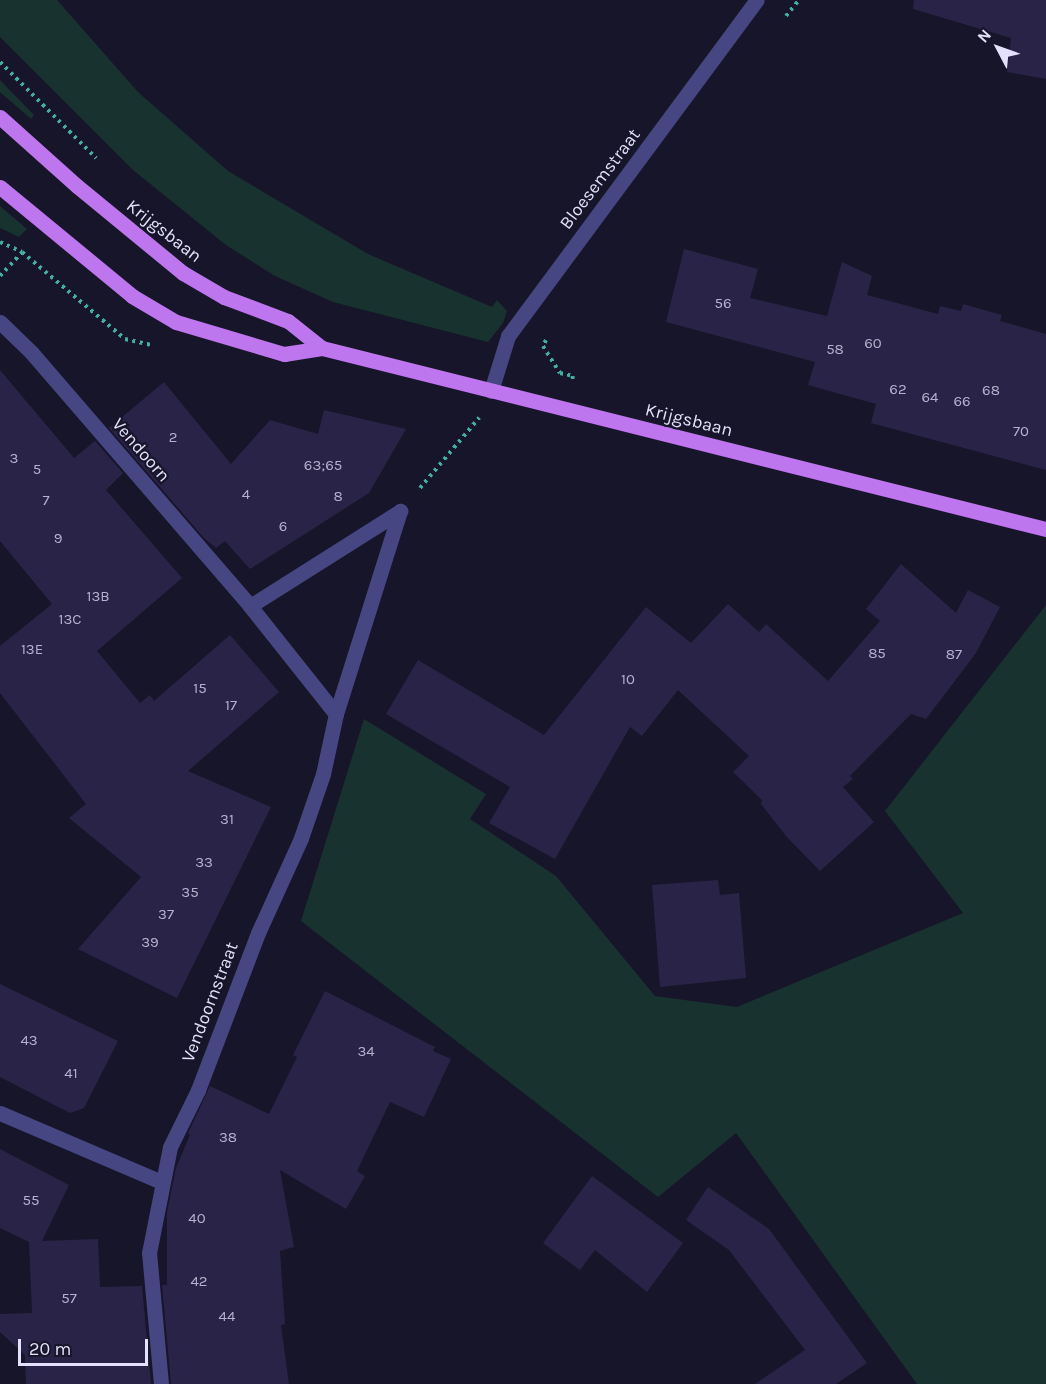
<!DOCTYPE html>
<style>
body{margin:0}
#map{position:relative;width:1046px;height:1384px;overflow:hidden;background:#171529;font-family:Karla,sans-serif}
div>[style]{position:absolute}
.green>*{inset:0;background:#183230}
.building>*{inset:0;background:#292347}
.path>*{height:4px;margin-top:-2px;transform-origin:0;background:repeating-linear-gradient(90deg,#42aea4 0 3px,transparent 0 7.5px)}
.minor>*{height:15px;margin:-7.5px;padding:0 7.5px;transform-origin:7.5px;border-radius:7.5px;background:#464682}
.major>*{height:15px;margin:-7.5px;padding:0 7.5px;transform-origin:7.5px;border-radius:7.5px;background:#bd76ed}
span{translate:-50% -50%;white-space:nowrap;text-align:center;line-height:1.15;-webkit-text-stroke:4.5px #171529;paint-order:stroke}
.number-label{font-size:15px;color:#b4b2ce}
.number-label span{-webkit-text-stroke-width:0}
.street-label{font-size:18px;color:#e3e1fb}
.north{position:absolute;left:968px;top:18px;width:60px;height:60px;-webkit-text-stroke:4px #171529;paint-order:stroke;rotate:311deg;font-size:16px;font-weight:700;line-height:24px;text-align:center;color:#e3e1fb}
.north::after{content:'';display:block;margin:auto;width:21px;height:27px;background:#e3e1fb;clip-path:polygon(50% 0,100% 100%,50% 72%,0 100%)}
.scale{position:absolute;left:18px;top:1339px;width:130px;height:27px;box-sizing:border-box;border:3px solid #e3e1fb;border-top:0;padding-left:8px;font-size:18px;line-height:21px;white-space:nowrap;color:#e3e1fb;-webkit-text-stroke:4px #171529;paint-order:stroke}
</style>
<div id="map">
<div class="green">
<div style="clip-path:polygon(0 0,57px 0,138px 92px,228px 171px,368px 254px,492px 307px,497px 300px,507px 311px,503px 323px,488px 342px,333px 302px,275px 276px,226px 245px,133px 170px,0 37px)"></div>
<div style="clip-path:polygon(0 80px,34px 115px,31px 119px,0 92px)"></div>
<div style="clip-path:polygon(0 206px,27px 229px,19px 237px,0 228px)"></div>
<div style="clip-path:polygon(1046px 605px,1046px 1384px,917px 1384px,736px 1133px,658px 1197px,301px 921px,364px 719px,486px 794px,470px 819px,556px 876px,655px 996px,737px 1007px,963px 913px,885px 811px)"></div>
</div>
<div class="building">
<div style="clip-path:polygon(914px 0,1046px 0,1046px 79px,1007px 72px,1011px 38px,913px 9px)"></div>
<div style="clip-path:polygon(684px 249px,758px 269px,750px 298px,827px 316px,842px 262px,872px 276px,867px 295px,938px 314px,940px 306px,961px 311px,963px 304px,1002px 315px,1000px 321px,1046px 334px,1046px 470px,871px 423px,876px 404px,808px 385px,815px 362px,666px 322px)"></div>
<div style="clip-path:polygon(0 370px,74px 458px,95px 441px,123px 473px,106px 490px,182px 578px,97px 651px,140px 703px,150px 695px,154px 701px,230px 635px,279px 692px,188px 771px,271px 807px,177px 998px,78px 949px,141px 877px,69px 818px,86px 804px,0 693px,0 646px,52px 604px,0 541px)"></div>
<div style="clip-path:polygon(164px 382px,231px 464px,270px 420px,318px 434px,324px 410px,406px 429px,369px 493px,250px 569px,225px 541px,216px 548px,204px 538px,109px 428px)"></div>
<div style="clip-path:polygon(901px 564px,956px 613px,968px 590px,1000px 607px,976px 653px,926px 719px,911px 714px,850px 776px,853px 779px,843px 787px,874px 822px,820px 871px,786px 836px,761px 804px,762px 800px,733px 772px,749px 756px,678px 690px,642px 736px,630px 727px,555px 859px,489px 823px,510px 787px,386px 714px,418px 660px,544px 735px,646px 607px,691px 643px,728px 604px,759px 632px,766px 624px,828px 681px,880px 621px,866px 609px)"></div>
<div style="clip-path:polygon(718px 880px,720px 895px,739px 893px,746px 978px,660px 987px,652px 885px)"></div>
<div style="clip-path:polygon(0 984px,118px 1041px,84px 1108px,70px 1113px,0 1077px)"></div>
<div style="clip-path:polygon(325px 991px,435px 1047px,433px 1051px,451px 1059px,424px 1117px,390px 1102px,357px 1171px,365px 1176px,346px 1209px,280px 1170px,294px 1247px,280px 1251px,285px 1324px,281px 1325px,289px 1384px,171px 1384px,162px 1285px,167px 1285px,167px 1212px,176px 1168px,190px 1135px,188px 1133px,210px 1086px,269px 1114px,297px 1057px,293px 1055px)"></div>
<div style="clip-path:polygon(0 1149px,69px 1185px,42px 1241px,98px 1239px,100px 1287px,142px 1286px,151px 1384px,26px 1384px,25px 1355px,0 1332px,0 1314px,32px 1313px,29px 1242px,0 1228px)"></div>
<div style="clip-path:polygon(592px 1176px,683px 1243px,647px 1292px,595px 1250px,580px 1270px,543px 1243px)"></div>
<div style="clip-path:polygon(708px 1187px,769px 1229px,867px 1363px,836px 1384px,755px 1384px,805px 1350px,729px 1250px,686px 1220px)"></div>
</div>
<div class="path">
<div style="left:786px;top:16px;width:21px;rotate:-51deg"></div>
<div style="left:0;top:62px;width:136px;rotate:45deg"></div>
<div style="left:0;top:242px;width:24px;rotate:24deg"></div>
<div style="left:22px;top:252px;width:135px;rotate:40.2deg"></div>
<div style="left:125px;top:339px;width:27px;rotate:13deg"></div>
<div style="left:0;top:276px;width:33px;rotate:-47deg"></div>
<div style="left:546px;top:340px;width:7px;rotate:117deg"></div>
<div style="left:543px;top:346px;width:32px;rotate:58deg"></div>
<div style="left:560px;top:373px;width:13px;rotate:13deg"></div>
<div style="left:573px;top:376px;width:4px;rotate:104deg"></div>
<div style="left:420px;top:488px;width:92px;rotate:-49.9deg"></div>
</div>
<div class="minor">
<div style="left:0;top:322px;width:43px;rotate:44.1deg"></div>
<div style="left:31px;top:352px;width:335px;rotate:49.2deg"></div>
<div style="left:250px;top:606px;width:138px;rotate:51.5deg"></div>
<div style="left:491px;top:391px;width:58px;rotate:-72.8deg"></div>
<div style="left:508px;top:336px;width:418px;rotate:-53.5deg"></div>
<div style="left:250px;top:606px;width:178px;rotate:-32.3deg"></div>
<div style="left:0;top:1113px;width:176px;rotate:23.1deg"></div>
<div style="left:161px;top:1384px;width:132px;rotate:-95.2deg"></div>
<div style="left:149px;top:1253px;width:108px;rotate:-78.8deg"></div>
<div style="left:170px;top:1147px;width:64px;rotate:-63.8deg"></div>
<div style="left:198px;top:1090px;width:168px;rotate:-69.1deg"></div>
<div style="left:258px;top:933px;width:104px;rotate:-65.6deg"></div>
<div style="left:301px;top:838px;width:68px;rotate:-71deg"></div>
<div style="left:323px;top:774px;width:61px;rotate:-77.8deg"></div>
<div style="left:336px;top:714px;width:213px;rotate:-72.5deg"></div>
</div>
<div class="major">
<div style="left:0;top:117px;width:103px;rotate:41.9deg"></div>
<div style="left:77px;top:186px;width:137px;rotate:39.4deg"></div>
<div style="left:183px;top:273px;width:48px;rotate:30.3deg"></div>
<div style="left:224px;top:297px;width:68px;rotate:20.6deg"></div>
<div style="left:288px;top:321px;width:43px;rotate:38.5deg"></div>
<div style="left:0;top:187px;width:171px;rotate:39.5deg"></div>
<div style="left:132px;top:296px;width:51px;rotate:30.6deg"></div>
<div style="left:176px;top:322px;width:113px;rotate:16.5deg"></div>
<div style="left:284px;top:354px;width:38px;rotate:-9deg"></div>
<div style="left:322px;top:348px;width:746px;rotate:14.04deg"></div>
</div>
<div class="number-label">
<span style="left:723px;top:304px">56</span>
<span style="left:873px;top:344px">60</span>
<span style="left:835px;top:350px">58</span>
<span style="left:898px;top:390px">62</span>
<span style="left:991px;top:391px">68</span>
<span style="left:930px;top:398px">64</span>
<span style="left:962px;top:402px">66</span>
<span style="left:1021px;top:432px">70</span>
<span style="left:173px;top:438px">2</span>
<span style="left:14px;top:459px">3</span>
<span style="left:323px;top:466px">63;65</span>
<span style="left:37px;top:470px">5</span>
<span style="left:246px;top:495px">4</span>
<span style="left:338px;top:497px">8</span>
<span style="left:46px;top:501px">7</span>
<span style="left:283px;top:527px">6</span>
<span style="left:58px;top:539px">9</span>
<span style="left:98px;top:597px">13B</span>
<span style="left:70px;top:620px">13C</span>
<span style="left:32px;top:650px">13E</span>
<span style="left:877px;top:654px">85</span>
<span style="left:954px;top:655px">87</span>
<span style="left:628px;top:680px">10</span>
<span style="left:200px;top:689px">15</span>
<span style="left:231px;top:706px">17</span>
<span style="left:227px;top:820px">31</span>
<span style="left:204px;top:863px">33</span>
<span style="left:190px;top:893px">35</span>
<span style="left:166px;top:915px">37</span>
<span style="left:150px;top:943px">39</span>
<span style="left:29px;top:1041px">43</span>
<span style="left:366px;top:1052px">34</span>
<span style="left:71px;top:1074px">41</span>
<span style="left:228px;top:1138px">38</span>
<span style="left:31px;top:1201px">55</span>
<span style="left:197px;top:1219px">40</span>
<span style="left:199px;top:1282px">42</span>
<span style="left:69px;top:1299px">57</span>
<span style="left:227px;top:1317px">44</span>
</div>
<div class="street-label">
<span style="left:600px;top:179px;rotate:-53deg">Bloesemstraat</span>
<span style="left:164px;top:231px;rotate:38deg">Krijgsbaan</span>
<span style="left:689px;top:420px;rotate:14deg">Krijgsbaan</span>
<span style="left:141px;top:450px;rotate:49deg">Vendoorn</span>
<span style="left:210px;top:1002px;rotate:-69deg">Vendoornstraat</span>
</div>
<div class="north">N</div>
<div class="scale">20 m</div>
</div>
